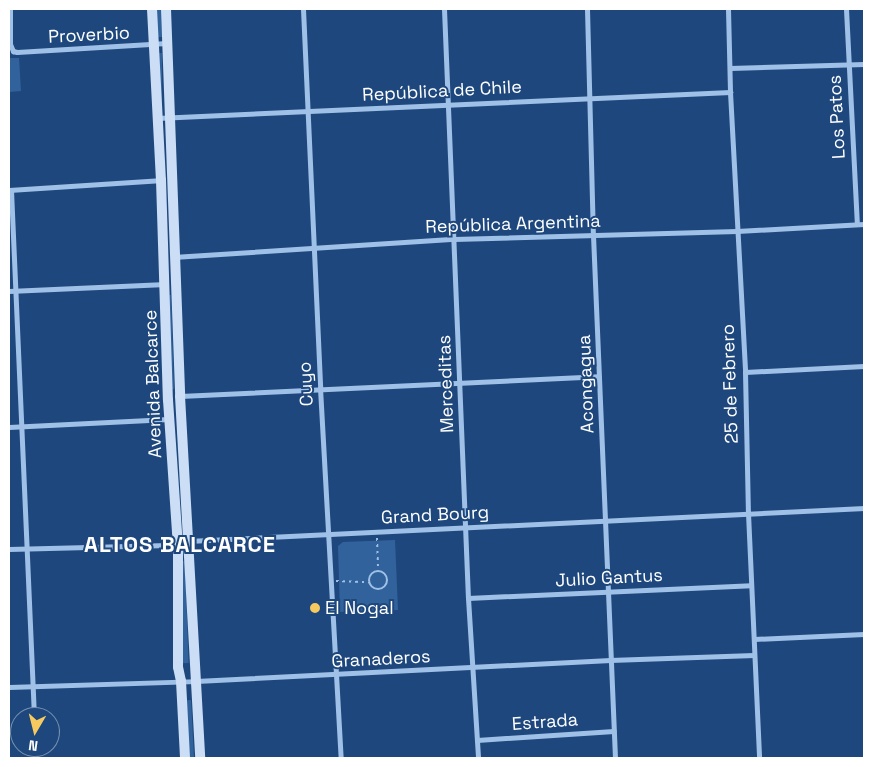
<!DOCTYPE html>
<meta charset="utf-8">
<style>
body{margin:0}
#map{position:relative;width:873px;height:767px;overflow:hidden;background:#1e487d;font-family:"Space Grotesk",sans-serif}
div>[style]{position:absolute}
.green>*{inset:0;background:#31629b;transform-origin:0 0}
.path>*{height:2px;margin-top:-1px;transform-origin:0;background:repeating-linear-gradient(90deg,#a0c1e7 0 2.5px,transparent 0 6.5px)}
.path>.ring{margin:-1px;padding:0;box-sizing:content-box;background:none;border:2px solid #a0c1e7;border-radius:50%}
.street>*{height:5px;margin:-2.5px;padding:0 2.5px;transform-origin:2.5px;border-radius:2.5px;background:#a0c1e7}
.secondary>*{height:10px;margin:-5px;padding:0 5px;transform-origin:5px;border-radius:5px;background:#cbdef6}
.dots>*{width:14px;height:14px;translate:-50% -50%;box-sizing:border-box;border:2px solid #1e487d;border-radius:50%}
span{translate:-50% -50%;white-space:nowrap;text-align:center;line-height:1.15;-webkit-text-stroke:4px #1e487d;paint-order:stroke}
.street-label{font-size:18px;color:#fff}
.poi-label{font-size:18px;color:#fff}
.left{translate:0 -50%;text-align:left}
.district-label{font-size:22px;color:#fff;font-weight:700;letter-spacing:1px}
.frame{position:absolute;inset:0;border:10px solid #fff;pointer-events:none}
.north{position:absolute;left:10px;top:707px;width:50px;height:50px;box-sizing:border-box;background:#1e487d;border:1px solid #7891b1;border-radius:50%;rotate:188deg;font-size:14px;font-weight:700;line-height:20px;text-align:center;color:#fff}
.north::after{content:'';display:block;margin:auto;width:18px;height:22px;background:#f6ca5f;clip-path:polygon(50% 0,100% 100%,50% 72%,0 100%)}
</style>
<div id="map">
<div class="green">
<div style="clip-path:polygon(154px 9px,161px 9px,162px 37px,158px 37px)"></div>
<div style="left:159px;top:53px;width:3px;height:51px"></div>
<div style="clip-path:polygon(9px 58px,19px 58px,21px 91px,9px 92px)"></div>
<div style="clip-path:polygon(167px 295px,171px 295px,174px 389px,171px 390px)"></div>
<div style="clip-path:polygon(395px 540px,398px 610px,340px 612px,338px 546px,343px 542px)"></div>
<div style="left:185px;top:561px;width:102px;height:7px;rotate:88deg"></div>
<div style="left:191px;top:700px;width:58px;height:7px;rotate:87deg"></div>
</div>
<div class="path">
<div style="left:377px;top:538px;width:32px;rotate:88deg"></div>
<div class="ring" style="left:369px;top:571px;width:16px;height:16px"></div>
<div style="left:336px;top:581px;width:33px;rotate:2deg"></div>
</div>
<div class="street">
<div style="left:10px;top:9px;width:35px;rotate:90deg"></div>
<div style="left:10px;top:44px;width:8px;rotate:67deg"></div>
<div style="left:13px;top:51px;width:4px;rotate:14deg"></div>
<div style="left:17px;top:52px;width:150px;rotate:-3.4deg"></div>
<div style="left:303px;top:9px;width:379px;rotate:87.4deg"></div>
<div style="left:320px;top:388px;width:371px;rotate:86.8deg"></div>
<div style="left:444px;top:9px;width:589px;rotate:87.67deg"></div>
<div style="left:468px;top:598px;width:160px;rotate:86.4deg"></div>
<div style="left:587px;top:9px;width:226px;rotate:88.5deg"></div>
<div style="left:593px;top:235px;width:523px;rotate:87.59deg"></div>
<div style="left:728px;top:9px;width:83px;rotate:88.6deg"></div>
<div style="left:730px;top:92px;width:280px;rotate:86.9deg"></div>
<div style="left:745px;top:372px;width:141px;rotate:88.8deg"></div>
<div style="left:748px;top:513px;width:245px;rotate:87.4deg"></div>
<div style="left:846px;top:9px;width:215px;rotate:87.1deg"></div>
<div style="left:730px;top:68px;width:134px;rotate:-1.7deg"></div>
<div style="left:157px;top:118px;width:574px;rotate:-2.6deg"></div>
<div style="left:9px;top:190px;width:154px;rotate:-3.7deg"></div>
<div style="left:11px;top:190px;width:528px;rotate:87.5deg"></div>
<div style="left:173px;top:257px;width:282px;rotate:-3.7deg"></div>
<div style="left:454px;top:239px;width:283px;rotate:-1.6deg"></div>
<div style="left:737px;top:231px;width:127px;rotate:-3.2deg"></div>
<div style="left:9px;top:291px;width:157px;rotate:-2.6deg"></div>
<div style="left:745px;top:372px;width:119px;rotate:-2.9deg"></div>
<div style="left:180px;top:396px;width:419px;rotate:-2.7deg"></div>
<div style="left:9px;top:427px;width:160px;rotate:-2.9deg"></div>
<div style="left:188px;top:541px;width:677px;rotate:-2.79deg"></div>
<div style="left:9px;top:549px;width:169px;rotate:-1.4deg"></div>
<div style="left:468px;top:598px;width:283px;rotate:-2.6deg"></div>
<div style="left:754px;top:639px;width:110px;rotate:-2.6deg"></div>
<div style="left:9px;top:687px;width:187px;rotate:-1.8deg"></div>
<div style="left:196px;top:681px;width:415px;rotate:-2.9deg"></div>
<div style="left:610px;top:660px;width:144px;rotate:-2deg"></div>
<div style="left:477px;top:740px;width:137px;rotate:-3.8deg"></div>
<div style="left:35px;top:747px;width:11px;rotate:85deg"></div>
</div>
<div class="secondary">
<div style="left:152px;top:9px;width:171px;rotate:87deg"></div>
<div style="left:161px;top:180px;width:220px;rotate:88.2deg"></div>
<div style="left:168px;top:400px;width:145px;rotate:86.1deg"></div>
<div style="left:178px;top:545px;width:122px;rotate:90deg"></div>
<div style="left:178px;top:667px;width:14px;rotate:78deg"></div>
<div style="left:181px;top:681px;width:77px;rotate:87deg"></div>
<div style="left:166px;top:9px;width:387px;rotate:87.9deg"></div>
<div style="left:180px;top:396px;width:363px;rotate:86.8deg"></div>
</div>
<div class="dots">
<div style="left:315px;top:608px;background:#f6ca5f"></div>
</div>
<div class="street-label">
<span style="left:89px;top:35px;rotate:-3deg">Proverbio</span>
<span style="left:442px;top:91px;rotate:-3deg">República de Chile</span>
<span style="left:837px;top:117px;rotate:-93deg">Los Patos</span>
<span style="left:513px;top:224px;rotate:-2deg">República Argentina</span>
<span style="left:153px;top:384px;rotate:-92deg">Avenida Balcarce</span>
<span style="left:306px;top:384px;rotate:-93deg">Cuyo</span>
<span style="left:446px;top:384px;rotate:-92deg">Merceditas</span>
<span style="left:586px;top:384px;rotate:-92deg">Acongagua</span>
<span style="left:730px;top:384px;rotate:-92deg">25 de Febrero</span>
<span style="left:435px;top:515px;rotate:-3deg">Grand Bourg</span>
<span style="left:609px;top:578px;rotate:-3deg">Julio Gantus</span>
<span style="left:381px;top:659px;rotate:-3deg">Granaderos</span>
<span style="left:545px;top:722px;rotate:-4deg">Estrada</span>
</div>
<div class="poi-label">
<span class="left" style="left:325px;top:608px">El Nogal</span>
</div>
<div class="district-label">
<span style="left:180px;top:545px">ALTOS BALCARCE</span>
</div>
<div class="frame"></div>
<div class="north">N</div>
</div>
